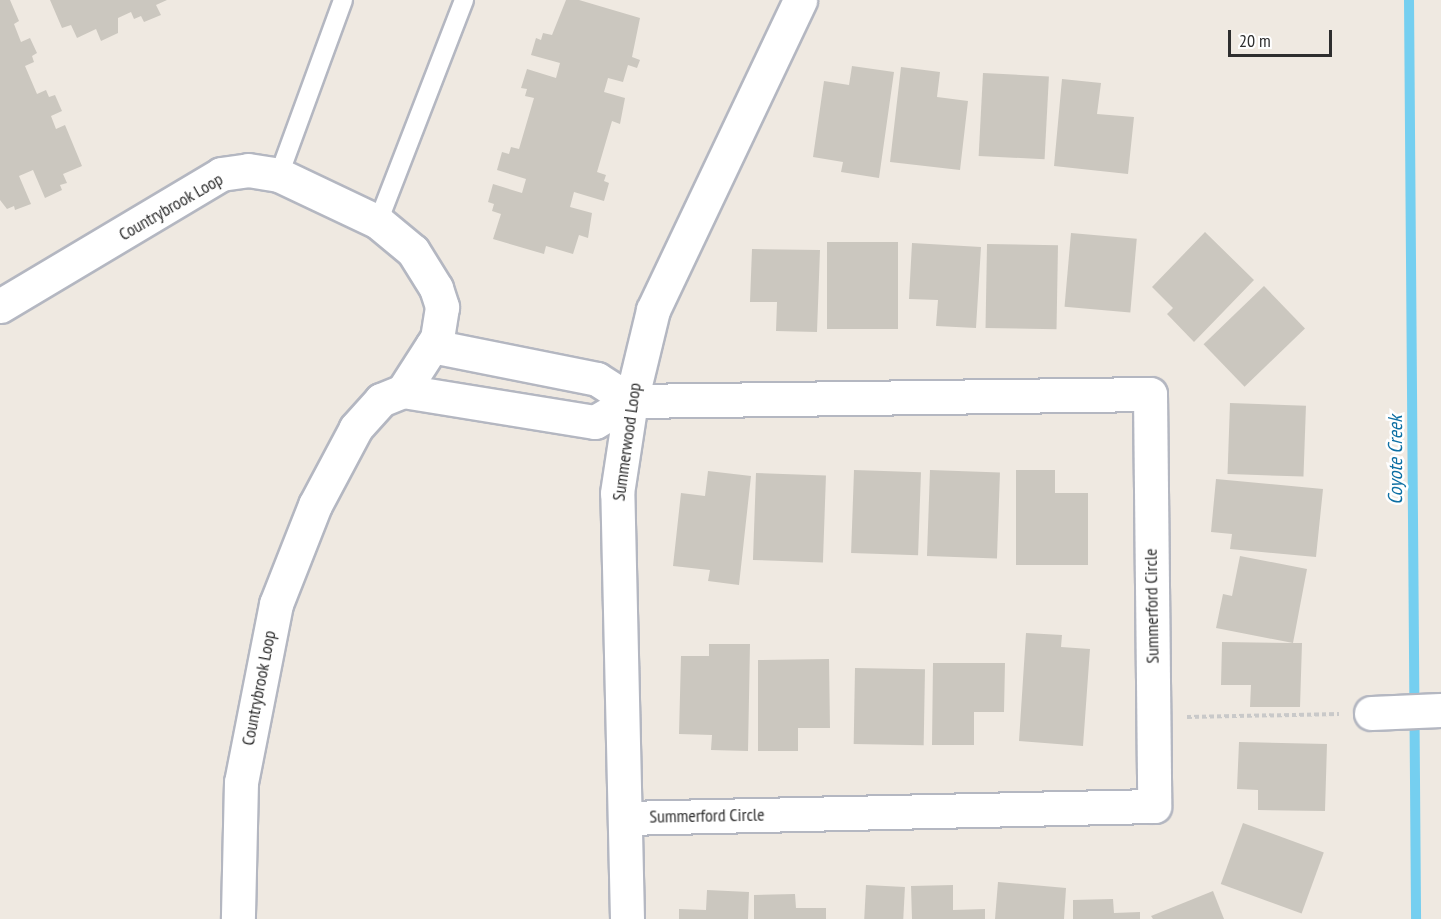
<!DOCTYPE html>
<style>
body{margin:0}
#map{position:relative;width:1441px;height:919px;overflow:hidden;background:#efe9e1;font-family:"PT Sans Narrow",sans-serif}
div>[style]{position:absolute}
.stream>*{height:10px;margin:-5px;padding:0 5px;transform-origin:5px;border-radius:5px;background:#75cff0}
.building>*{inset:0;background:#cbc7bf;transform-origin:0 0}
.path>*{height:4px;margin-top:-2px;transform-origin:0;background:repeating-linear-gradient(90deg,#c9c9c9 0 4.5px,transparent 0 7.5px)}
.roads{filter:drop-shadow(2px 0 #b4b7c1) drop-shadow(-2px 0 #b4b7c1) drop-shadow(0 2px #b4b7c1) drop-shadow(0 -2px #b4b7c1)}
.service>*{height:18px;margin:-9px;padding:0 9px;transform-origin:9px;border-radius:9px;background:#fff}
.minor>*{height:33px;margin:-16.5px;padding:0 16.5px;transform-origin:16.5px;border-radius:16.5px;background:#fff}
span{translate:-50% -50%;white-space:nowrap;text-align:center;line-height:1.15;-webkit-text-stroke:5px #fff;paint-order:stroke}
.street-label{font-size:18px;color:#2e2e2e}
.water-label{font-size:20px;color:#0d6fa3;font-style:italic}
.scale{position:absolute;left:1228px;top:30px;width:104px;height:27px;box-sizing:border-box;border:3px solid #2e2e2e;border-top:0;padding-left:8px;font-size:18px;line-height:21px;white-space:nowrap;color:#2e2e2e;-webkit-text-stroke:4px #fff;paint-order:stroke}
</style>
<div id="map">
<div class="stream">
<div style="left:1409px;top:0;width:919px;rotate:89.56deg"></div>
</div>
<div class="building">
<div style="clip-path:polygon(0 0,10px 0,19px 21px,14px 24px,21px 42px,30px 38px,37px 53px,32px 56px,34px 62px,25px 66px,37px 94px,46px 90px,49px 97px,55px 95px,62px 111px,51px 116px,56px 129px,65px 125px,82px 166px,63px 174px,67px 183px,60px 185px,62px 190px,45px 198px,33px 170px,19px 176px,31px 204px,15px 210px,14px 206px,7px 209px,0 200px)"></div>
<div style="clip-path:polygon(50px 0,167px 0,156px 5px,161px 15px,144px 22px,141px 16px,134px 19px,131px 12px,118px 18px,118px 33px,101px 41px,96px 29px,77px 38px,71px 25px,62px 28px)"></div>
<div style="clip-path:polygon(566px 0,579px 0,640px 18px,632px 57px,640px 60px,637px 68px,628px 65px,623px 82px,608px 78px,604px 92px,625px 98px,620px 124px,612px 121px,597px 172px,606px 175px,604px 181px,609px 183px,604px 201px,574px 192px,570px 207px,592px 213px,588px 238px,579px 235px,573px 254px,546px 246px,544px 254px,493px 239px,501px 214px,492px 211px,494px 204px,488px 202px,493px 184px,522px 193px,526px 179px,497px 170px,502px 152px,509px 154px,511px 147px,519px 149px,534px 98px,525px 96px,527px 89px,521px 88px,527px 69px,556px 78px,560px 63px,531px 55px,536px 38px,541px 40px,543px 33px,552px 35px)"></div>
<div style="clip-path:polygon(852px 66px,894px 72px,879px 178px,841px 172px,843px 162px,813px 157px,824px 81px,849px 85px)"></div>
<div style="clip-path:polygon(901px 67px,940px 72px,937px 97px,968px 101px,960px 170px,890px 162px)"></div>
<div style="left:983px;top:73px;width:66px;height:83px;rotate:3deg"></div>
<div style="clip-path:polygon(1062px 79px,1101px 83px,1097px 114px,1134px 117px,1128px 174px,1054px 166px)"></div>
<div style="clip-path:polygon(1205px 232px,1254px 280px,1194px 342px,1167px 314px,1173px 308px,1152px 287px)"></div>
<div style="left:1071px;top:233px;width:66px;height:74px;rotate:5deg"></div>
<div style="left:827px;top:242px;width:71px;height:87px"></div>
<div style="clip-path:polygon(912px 243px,981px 247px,976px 328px,936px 326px,938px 300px,909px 299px)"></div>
<div style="left:987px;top:244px;width:71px;height:84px;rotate:1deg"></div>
<div style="clip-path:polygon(752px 249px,820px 250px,817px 332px,776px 331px,777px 302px,750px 302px)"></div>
<div style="left:1264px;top:286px;width:59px;height:84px;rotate:46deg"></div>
<div style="left:1230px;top:403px;width:76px;height:71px;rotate:2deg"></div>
<div style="left:854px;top:470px;width:67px;height:83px;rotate:2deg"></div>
<div style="left:930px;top:470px;width:70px;height:86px;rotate:2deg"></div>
<div style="clip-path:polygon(1016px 470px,1055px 470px,1055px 493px,1088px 493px,1088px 565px,1016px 565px)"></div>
<div style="clip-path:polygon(708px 471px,751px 476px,739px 585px,708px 581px,710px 570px,673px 566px,681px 493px,705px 496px)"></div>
<div style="left:756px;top:473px;width:70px;height:87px;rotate:2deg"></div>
<div style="clip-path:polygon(1216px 479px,1323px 489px,1316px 557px,1230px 549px,1232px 534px,1211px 532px)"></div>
<div style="clip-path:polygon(1240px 556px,1307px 569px,1293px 643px,1302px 643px,1300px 707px,1250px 707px,1251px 685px,1221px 685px,1222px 642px,1293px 643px,1216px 628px,1223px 594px,1232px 596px)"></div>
<div style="clip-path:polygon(1026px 633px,1062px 635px,1061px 647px,1090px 649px,1083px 746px,1019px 741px)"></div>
<div style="clip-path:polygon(709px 644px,750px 644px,748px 751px,711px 750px,712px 735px,679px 734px,681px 656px,709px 656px)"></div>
<div style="clip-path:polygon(829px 659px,830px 728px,798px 728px,798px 751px,758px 751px,758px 660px)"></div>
<div style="clip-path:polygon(933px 663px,1005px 663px,1004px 712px,974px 712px,974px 745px,932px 745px)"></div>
<div style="left:855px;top:668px;width:70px;height:76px;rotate:1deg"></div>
<div style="clip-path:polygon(1239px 742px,1327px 744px,1325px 811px,1258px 810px,1258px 790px,1237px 789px)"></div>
<div style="left:1243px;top:823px;width:86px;height:65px;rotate:20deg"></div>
<div style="clip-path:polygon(998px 882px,1066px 888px,1064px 919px,995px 919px)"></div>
<div style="left:866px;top:885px;width:39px;height:34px;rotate:3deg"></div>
<div style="clip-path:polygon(953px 885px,953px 910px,985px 909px,985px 919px,912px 919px,911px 886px)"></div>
<div style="clip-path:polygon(707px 890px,749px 892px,748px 919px,679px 919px,679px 909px,706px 910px)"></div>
<div style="clip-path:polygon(1213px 891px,1224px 919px,1153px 919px,1151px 916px)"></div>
<div style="clip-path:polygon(795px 894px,796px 908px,826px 908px,826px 919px,754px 919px,754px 895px)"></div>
<div style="clip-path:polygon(1113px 899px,1114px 913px,1140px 912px,1140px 919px,1073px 919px,1073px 900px)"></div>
</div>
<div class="path">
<div style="left:1187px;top:717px;width:152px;rotate:-1.1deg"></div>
</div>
<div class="roads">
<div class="service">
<div style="left:279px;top:175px;width:186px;rotate:-69.9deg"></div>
<div style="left:378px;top:222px;width:238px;rotate:-68.8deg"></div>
</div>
<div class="minor">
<div style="left:0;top:306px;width:257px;rotate:-30.8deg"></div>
<div style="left:221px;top:174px;width:27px;rotate:-8deg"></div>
<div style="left:248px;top:170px;width:31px;rotate:9deg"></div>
<div style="left:279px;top:175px;width:110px;rotate:25.4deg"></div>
<div style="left:378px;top:222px;width:45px;rotate:39.6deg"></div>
<div style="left:413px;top:251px;width:44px;rotate:58.1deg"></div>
<div style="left:436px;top:288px;width:20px;rotate:72deg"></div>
<div style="left:442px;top:307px;width:31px;rotate:99deg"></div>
<div style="left:437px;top:338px;width:63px;rotate:122.7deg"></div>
<div style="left:403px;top:391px;width:24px;rotate:158deg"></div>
<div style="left:381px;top:400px;width:38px;rotate:132deg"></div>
<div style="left:356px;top:428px;width:87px;rotate:118deg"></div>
<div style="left:315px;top:505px;width:106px;rotate:111.5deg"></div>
<div style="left:276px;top:604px;width:181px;rotate:101.1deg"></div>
<div style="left:241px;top:782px;width:137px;rotate:91.3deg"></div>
<div style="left:432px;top:346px;width:168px;rotate:11.3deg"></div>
<div style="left:597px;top:379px;width:40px;rotate:32.9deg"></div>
<div style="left:403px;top:391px;width:194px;rotate:9.2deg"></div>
<div style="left:595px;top:422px;width:42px;rotate:-30.3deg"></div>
<div style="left:631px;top:401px;width:519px;rotate:-0.77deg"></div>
<div style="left:1150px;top:394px;width:412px;rotate:89.4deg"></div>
<div style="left:1154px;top:806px;width:529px;rotate:178.7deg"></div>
<div style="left:1371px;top:713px;width:70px;rotate:-2.5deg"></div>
<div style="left:627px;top:919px;width:426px;rotate:-91.3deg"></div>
<div style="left:617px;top:493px;width:93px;rotate:-81.3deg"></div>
<div style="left:631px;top:401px;width:94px;rotate:-76.4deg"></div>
<div style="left:653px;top:310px;width:343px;rotate:-64.6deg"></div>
</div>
</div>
<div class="street-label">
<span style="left:171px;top:207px;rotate:-30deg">Countrybrook Loop</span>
<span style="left:627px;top:442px;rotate:-82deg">Summerwood Loop</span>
<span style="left:1152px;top:606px;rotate:-91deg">Summerford Circle</span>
<span style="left:259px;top:688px;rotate:-79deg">Countrybrook Loop</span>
<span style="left:707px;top:816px;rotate:-1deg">Summerford Circle</span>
</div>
<div class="water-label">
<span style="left:1395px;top:460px;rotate:-90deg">Coyote Creek</span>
</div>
<div class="scale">20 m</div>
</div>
